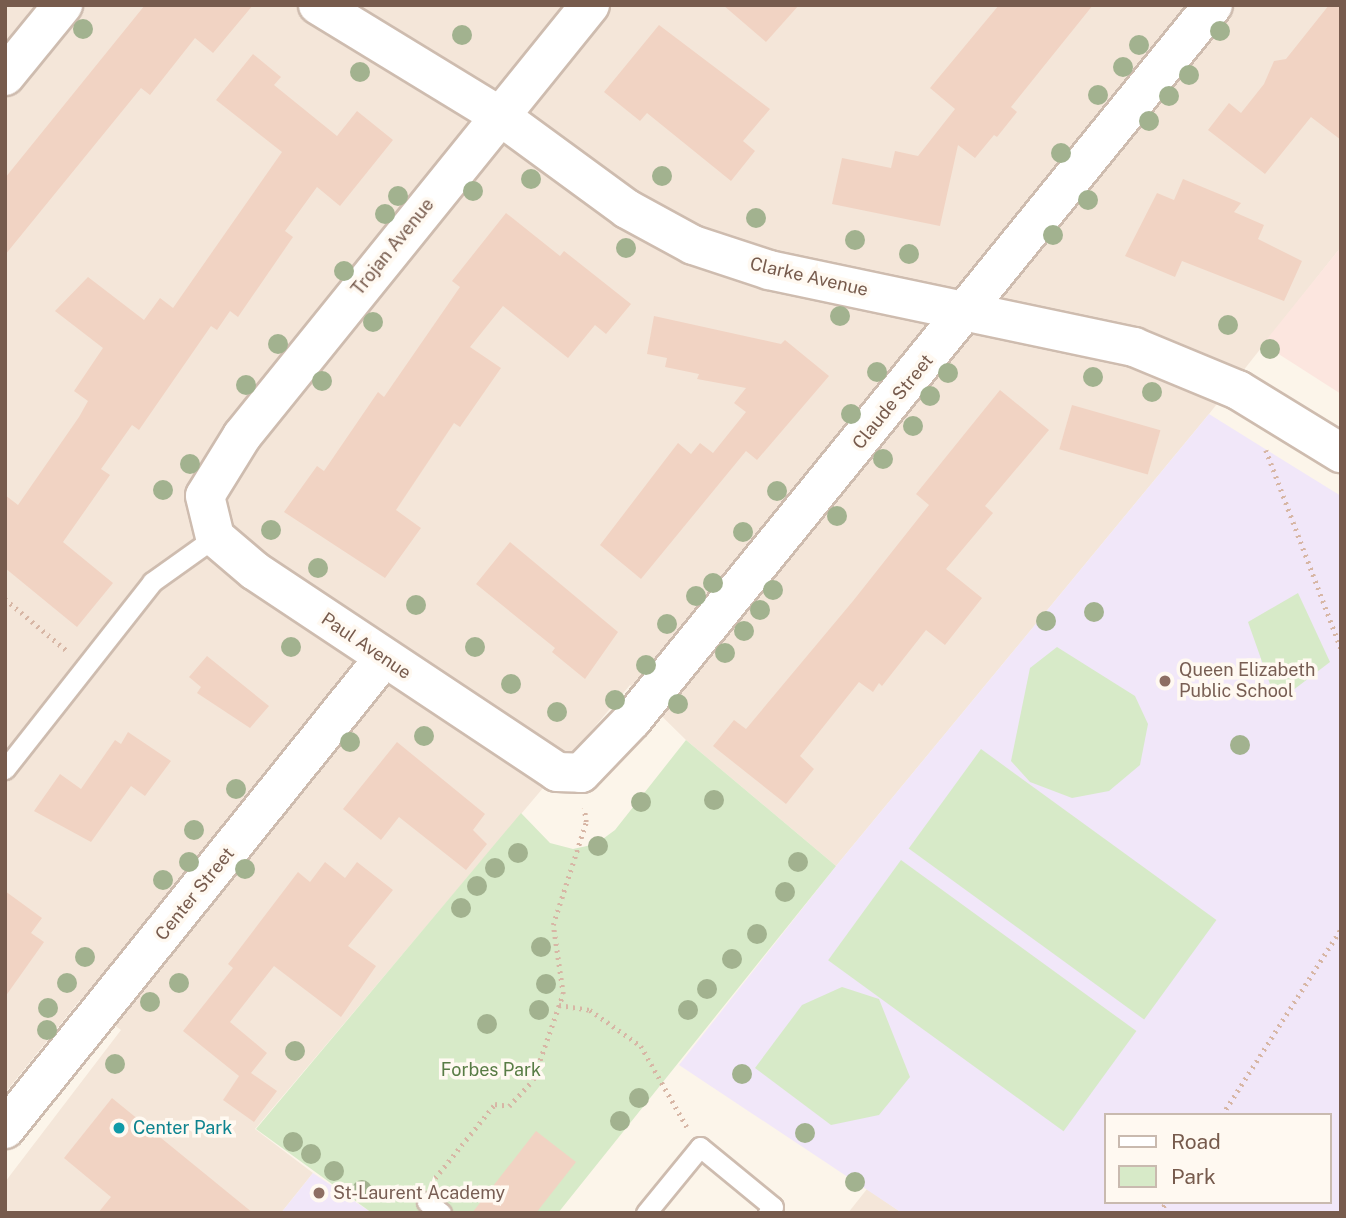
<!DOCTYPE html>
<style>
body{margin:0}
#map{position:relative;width:1346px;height:1218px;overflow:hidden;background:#fcf5ea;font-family:"Public Sans",sans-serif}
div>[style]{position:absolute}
.residential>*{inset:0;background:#f4e6d9}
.commercial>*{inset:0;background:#fce6df}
.education>*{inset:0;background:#f1e7f9}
.green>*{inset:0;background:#d7eac8;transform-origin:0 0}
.building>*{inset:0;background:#f1d3c3;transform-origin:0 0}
.path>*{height:4.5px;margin-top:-2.25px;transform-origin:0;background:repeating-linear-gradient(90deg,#d7b6a5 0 2px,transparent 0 7px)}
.roads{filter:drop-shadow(2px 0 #cebcaf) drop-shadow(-2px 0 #cebcaf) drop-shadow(0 2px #cebcaf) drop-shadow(0 -2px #cebcaf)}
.service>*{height:19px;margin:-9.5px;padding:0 9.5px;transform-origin:9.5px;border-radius:9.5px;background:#fff}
.minor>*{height:38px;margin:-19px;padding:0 19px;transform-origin:19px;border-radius:19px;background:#fff}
.trees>*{width:20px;height:20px;margin:-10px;border-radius:50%;background:#a2b28f}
.dots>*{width:19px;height:19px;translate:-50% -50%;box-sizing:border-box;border:4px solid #fff9f1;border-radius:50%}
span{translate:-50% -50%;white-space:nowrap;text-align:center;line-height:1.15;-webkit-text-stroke:7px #fff9f1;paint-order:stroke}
.street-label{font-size:18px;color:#775b4d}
.education-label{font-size:18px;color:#785e54}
.left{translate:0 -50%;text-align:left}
.park-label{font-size:18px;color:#587c45}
.culture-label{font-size:18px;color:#0d838f}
.frame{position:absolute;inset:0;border:7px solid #775b4d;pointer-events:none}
.legend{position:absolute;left:1104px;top:1113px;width:228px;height:91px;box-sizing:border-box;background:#fff9f1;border:2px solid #c9baaf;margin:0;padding:9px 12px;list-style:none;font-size:21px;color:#775b4d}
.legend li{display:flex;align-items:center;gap:14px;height:35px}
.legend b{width:35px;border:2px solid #c9baaf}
</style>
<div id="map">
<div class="residential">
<div style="clip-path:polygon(5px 5px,1341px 5px,1341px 247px,1209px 414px,836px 866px,686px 740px,630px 685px,255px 1129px,313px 1173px,281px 1213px,5px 1213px,5px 1182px,121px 1030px,80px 1000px,5px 1093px)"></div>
<div style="clip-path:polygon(867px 1189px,902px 1213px,848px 1213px)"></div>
</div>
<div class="commercial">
<div style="clip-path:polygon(1341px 247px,1341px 394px,1263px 344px)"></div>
</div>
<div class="education">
<div style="clip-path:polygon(evenodd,1209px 414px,1341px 496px,1341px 1213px,902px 1213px,679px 1065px,836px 866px,1209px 414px,1106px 1115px,1330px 1115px,1330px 1202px,1106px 1202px,1106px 1115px)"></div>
<div style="clip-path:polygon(313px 1173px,372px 1213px,281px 1213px)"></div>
</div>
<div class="green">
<div style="clip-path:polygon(1298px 593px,1330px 662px,1288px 694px,1271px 687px,1248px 622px)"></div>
<div style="clip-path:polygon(1057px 647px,1135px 696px,1148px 724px,1140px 765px,1109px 791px,1072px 798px,1030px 782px,1011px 761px,1030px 668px)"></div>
<div style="clip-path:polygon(686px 740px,836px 866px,558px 1213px,372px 1213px,256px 1129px,521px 813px,550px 843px,573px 849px,596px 844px,615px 830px)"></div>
<div style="left:981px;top:749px;width:291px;height:123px;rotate:36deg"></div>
<div style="left:901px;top:860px;width:291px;height:124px;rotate:36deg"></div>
<div style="clip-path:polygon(842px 987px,879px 999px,910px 1077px,879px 1115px,831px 1125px,755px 1068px,802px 1005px)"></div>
</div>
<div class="building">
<div style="clip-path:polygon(145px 5px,253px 5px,213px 53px,195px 38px,150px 95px,141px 88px,5px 255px,5px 178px)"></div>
<div style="clip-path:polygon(723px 5px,799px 5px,766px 42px)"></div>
<div style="clip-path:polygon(999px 5px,1093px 5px,1011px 107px,1017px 112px,997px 137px,994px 135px,975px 158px,958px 145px,940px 226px,832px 204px,842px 158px,891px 168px,895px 151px,918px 156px,955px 109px,930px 88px)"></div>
<div style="clip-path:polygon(1329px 5px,1341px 5px,1341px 140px,1311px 117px,1265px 174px,1208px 130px,1229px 103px,1241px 113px,1264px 84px,1274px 61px,1286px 59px)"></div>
<div style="clip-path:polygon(659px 25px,770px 109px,743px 141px,755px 151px,731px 181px,647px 113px,640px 121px,604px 92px)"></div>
<div style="clip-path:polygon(253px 54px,281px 77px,274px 85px,337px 136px,357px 111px,393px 140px,340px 206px,317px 187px,285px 231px,293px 237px,238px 317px,230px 311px,217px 330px,211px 326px,139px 430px,132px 425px,101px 469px,110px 475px,63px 542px,113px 583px,77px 627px,5px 568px,5px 495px,18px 505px,79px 417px,88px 401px,74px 391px,103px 348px,55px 311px,88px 277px,144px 320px,160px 298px,173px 308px,282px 152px,216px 100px)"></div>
<div style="clip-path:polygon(1183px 179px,1241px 203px,1234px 212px,1264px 225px,1258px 239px,1302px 261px,1284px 301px,1182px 261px,1175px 277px,1125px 256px,1157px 193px,1174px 200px)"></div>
<div style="clip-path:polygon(506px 213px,560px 256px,564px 251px,631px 304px,606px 334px,595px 325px,568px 358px,503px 306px,470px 347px,501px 368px,460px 427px,454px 423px,396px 510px,421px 528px,385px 578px,284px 512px,317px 466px,324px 471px,378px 392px,384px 397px,460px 287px,452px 281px)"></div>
<div style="clip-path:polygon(654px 316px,781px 344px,785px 340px,829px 376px,757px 460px,746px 451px,641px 579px,600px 545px,678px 443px,691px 454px,700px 443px,713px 453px,746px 412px,734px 403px,746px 388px,697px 379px,699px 374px,665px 367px,667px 358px,647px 354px)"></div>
<div style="clip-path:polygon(1000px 390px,1049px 430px,985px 506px,993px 513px,946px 569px,982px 598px,945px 645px,926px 630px,882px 686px,879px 683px,873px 692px,859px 682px,800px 756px,814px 769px,786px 804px,713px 746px,734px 720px,746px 729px,853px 601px,929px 505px,916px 494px)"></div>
<div style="left:1072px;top:405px;width:92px;height:46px;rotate:16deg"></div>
<div style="clip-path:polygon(510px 542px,618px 632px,585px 679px,552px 652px,555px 648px,476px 584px)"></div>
<div style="clip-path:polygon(207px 656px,269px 706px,250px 728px,197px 693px,201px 687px,189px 677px)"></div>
<div style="clip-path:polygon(128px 732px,171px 761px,145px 796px,131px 786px,91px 842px,34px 811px,60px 774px,81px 789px,115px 740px,121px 744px)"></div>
<div style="clip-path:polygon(397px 742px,485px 814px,473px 830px,487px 844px,466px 870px,399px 817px,381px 840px,343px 809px)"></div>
<div style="clip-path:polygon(325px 862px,345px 878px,357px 862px,393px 890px,348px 946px,376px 966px,341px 1017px,274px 966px,230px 1022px,267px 1053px,251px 1073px,277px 1091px,254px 1122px,223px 1100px,239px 1076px,183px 1031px,233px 968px,228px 964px,298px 872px,310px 882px)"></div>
<div style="clip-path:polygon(5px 891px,42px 918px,31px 933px,44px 942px,5px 997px)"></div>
<div style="clip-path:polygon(112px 1098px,253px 1213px,98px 1213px,111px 1197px,64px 1158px)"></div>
<div style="clip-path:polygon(536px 1131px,576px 1162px,536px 1213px,472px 1213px)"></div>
</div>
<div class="path">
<div style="left:1266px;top:450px;width:213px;rotate:69.3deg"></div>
<div style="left:5px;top:599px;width:80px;rotate:39.9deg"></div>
<div style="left:559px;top:1005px;width:31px;rotate:9deg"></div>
<div style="left:590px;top:1010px;width:62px;rotate:35.2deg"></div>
<div style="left:641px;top:1046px;width:93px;rotate:60.4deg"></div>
<div style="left:1222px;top:1115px;width:221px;rotate:-57.4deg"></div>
<div style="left:435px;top:1178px;width:95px;rotate:-51deg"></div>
<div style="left:495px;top:1104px;width:14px;rotate:8deg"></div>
<div style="left:509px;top:1106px;width:35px;rotate:-47deg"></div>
<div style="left:533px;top:1080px;width:91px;rotate:-70.8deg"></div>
<div style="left:563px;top:994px;width:70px;rotate:-98.2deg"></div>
<div style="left:553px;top:925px;width:108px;rotate:-72.2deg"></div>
<div style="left:586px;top:822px;width:14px;rotate:-98deg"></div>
<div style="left:1160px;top:1213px;width:13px;rotate:-61deg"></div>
</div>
<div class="roads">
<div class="service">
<div style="left:5px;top:769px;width:238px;rotate:-51.8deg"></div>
<div style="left:152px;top:582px;width:77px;rotate:-35.5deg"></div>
<div style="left:427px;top:1202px;width:18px;rotate:38deg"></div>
<div style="left:646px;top:1213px;width:85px;rotate:-50.7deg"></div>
<div style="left:700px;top:1147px;width:94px;rotate:39.4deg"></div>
<div style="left:773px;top:1207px;width:8px;rotate:130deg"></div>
</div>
<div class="minor">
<div style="left:318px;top:5px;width:213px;rotate:31.4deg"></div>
<div style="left:500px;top:116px;width:157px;rotate:36.2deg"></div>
<div style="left:627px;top:209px;width:75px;rotate:28.6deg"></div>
<div style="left:693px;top:245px;width:80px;rotate:18.2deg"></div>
<div style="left:769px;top:270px;width:373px;rotate:11.9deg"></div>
<div style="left:1134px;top:347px;width:113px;rotate:22.5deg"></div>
<div style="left:1238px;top:390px;width:121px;rotate:31.5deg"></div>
<div style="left:590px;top:5px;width:554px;rotate:128.92deg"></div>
<div style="left:242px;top:436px;width:70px;rotate:121.7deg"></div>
<div style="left:205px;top:496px;width:42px;rotate:76.3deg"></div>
<div style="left:215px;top:537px;width:52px;rotate:40.4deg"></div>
<div style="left:255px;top:571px;width:363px;rotate:33.6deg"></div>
<div style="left:557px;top:772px;width:24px;rotate:2deg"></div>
<div style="left:581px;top:773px;width:74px;rotate:-46.1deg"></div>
<div style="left:632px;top:720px;width:921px;rotate:-50.9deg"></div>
<div style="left:5px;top:76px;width:92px;rotate:-50.8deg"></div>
<div style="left:5px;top:1129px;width:603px;rotate:-51.19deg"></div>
</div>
</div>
<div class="trees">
<div style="left:83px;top:29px"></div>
<div style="left:1220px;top:31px"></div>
<div style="left:462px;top:35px"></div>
<div style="left:1139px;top:45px"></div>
<div style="left:1123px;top:67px"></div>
<div style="left:360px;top:72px"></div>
<div style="left:1189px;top:75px"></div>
<div style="left:1098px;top:95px"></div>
<div style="left:1169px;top:96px"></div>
<div style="left:1149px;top:121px"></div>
<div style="left:1061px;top:153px"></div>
<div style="left:662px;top:176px"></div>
<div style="left:531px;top:179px"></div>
<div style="left:473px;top:191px"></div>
<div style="left:398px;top:196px"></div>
<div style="left:1088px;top:200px"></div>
<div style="left:385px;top:214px"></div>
<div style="left:756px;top:218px"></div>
<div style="left:1053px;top:235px"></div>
<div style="left:855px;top:240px"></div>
<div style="left:626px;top:248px"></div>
<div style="left:909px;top:254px"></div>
<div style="left:344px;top:271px"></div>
<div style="left:840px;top:316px"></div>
<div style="left:373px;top:322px"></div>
<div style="left:1228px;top:325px"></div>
<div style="left:278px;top:344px"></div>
<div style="left:1270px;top:349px"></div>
<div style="left:877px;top:372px"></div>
<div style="left:948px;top:373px"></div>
<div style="left:1093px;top:377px"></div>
<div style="left:322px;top:381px"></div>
<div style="left:246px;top:385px"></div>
<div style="left:1152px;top:392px"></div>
<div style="left:930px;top:396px"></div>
<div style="left:851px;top:414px"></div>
<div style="left:913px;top:426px"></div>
<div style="left:883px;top:459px"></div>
<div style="left:190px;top:464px"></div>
<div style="left:163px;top:490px"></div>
<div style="left:777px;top:491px"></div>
<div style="left:837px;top:516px"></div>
<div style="left:271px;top:530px"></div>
<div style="left:743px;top:532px"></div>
<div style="left:318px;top:568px"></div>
<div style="left:713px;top:583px"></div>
<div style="left:773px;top:590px"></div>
<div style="left:696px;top:596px"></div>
<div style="left:416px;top:605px"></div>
<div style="left:760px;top:610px"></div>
<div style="left:1094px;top:612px"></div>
<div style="left:1046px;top:621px"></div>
<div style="left:667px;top:624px"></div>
<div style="left:744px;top:631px"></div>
<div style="left:291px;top:647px"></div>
<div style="left:475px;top:647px"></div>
<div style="left:725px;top:653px"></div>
<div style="left:646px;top:665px"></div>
<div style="left:511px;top:684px"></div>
<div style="left:615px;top:700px"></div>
<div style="left:678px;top:704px"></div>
<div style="left:557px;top:712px"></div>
<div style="left:424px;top:736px"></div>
<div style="left:350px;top:742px"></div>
<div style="left:1240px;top:745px"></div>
<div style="left:236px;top:789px"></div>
<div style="left:714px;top:800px"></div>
<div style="left:641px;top:802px"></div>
<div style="left:194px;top:830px"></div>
<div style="left:598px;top:846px"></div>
<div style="left:518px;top:853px"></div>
<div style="left:189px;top:862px"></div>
<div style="left:798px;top:862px"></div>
<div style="left:495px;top:868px"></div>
<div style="left:245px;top:869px"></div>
<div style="left:163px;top:880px"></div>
<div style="left:477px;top:886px"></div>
<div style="left:785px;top:892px"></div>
<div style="left:461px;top:908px"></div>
<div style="left:757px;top:934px"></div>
<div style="left:541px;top:947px"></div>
<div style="left:85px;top:957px"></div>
<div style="left:732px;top:959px"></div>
<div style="left:67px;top:983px"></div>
<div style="left:179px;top:983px"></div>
<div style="left:546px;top:984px"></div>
<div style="left:707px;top:989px"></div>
<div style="left:150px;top:1002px"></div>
<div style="left:48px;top:1008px"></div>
<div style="left:539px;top:1010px"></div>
<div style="left:688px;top:1010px"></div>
<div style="left:487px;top:1024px"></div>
<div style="left:47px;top:1030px"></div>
<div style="left:295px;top:1051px"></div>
<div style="left:115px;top:1064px"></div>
<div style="left:742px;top:1074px"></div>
<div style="left:639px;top:1098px"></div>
<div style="left:620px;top:1121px"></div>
<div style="left:805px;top:1133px"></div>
<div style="left:293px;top:1142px"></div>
<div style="left:311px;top:1154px"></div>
<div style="left:334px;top:1171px"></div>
<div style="left:855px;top:1182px"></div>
<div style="left:362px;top:1190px"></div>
</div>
<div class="dots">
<div style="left:1165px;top:681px;background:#8d6e63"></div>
<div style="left:119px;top:1128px;background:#0f9aa8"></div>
<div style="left:319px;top:1193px;background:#8d6e63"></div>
</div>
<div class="street-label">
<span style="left:393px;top:247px;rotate:-51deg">Trojan Avenue</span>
<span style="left:809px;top:277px;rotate:13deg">Clarke Avenue</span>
<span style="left:893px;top:402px;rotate:-51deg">Claude Street</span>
<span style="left:366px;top:646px;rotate:34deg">Paul Avenue</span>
<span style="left:195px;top:894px;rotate:-51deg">Center Street</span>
</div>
<div class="education-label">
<span class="left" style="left:1179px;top:681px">Queen Elizabeth<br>Public School</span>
<span class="left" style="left:333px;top:1193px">St-Laurent Academy</span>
</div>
<div class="park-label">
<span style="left:491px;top:1070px">Forbes Park</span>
</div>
<div class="culture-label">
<span class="left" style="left:133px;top:1128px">Center Park</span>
</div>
<div class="frame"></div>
<ul class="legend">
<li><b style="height:9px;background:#fff"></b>Road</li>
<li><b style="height:19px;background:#d7eac8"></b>Park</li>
</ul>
</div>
